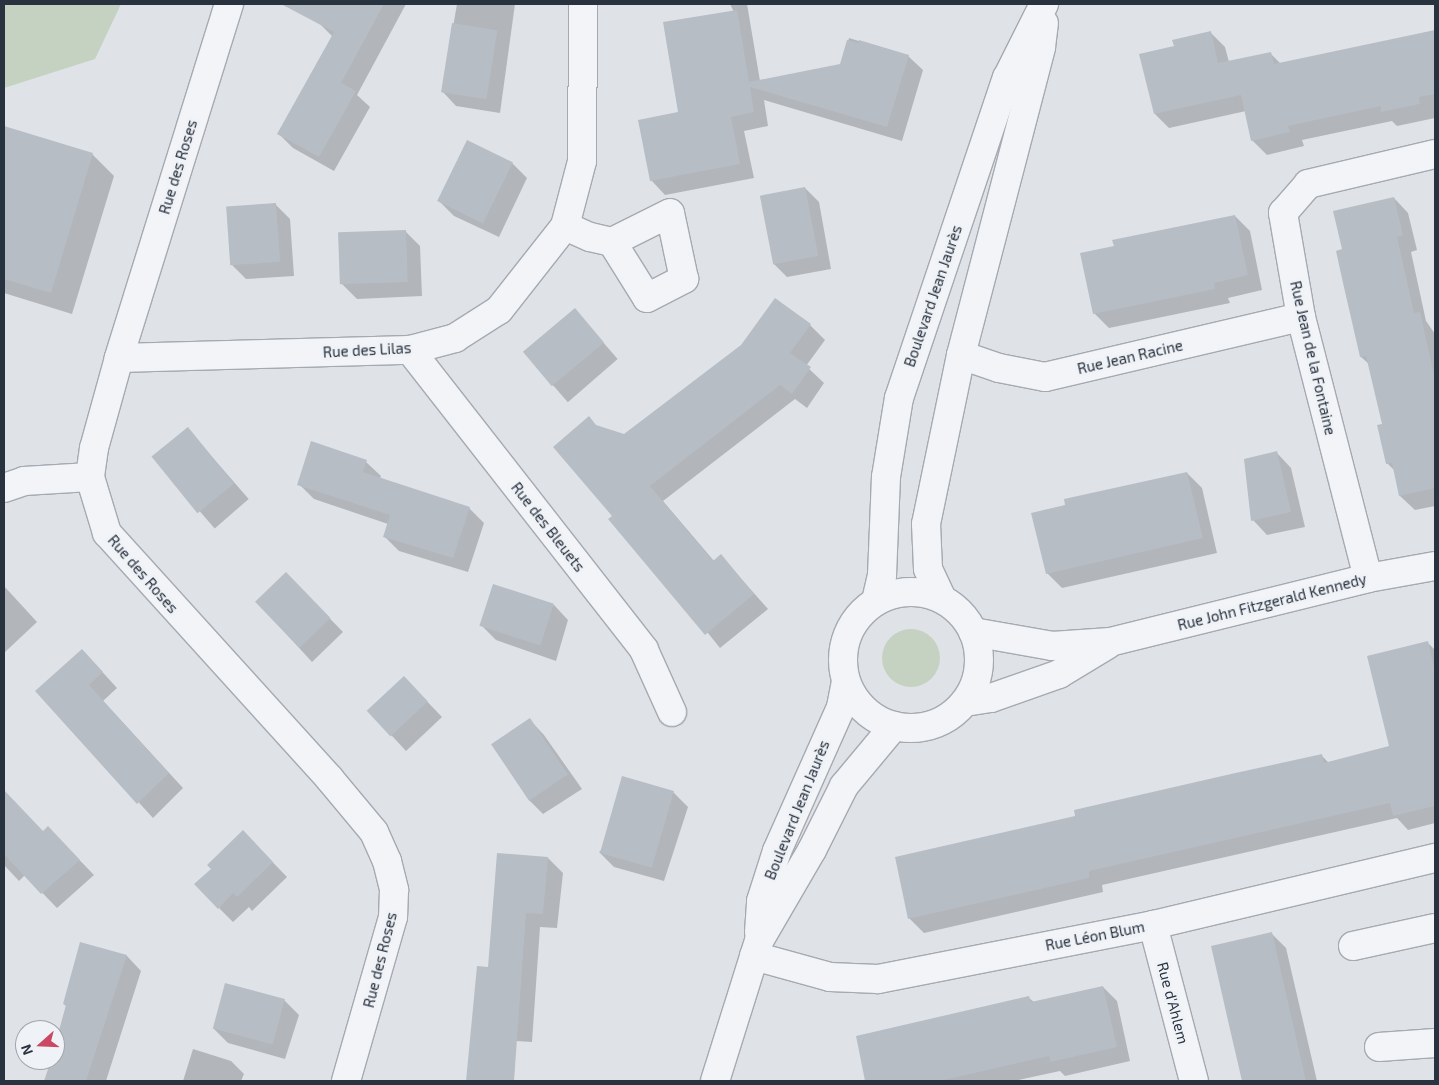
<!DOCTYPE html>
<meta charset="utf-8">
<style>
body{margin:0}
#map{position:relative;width:1439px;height:1085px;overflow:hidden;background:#dfe3e8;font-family:"Exo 2",sans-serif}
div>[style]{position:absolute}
.green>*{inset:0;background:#c6d2c1}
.round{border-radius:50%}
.shadow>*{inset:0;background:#0003;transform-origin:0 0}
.building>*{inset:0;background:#b7bdc5;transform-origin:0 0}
.roads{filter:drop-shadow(1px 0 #a5aab2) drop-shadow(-1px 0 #a5aab2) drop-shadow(0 1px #a5aab2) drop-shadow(0 -1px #a5aab2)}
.minor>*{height:28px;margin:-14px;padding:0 14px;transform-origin:14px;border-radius:14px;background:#f2f4f7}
.minor>.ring{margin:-14px;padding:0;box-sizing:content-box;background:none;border:28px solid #f2f4f7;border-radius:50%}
span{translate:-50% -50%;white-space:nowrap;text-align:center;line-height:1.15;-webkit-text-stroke:5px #eff2f6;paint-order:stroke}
.street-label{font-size:15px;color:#29323f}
.frame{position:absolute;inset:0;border:5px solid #29323f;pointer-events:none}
.north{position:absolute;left:15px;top:1020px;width:50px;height:50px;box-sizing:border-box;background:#eff2f6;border:1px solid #a0a5ad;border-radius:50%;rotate:250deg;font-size:14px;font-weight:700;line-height:20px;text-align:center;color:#29323f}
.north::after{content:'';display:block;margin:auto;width:18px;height:22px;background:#ca4863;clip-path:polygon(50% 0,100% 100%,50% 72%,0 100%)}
</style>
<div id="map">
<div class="green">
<div style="clip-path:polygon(4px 4px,121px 4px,95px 59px,4px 88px)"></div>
<div class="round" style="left:882px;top:629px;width:58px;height:58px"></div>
</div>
<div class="shadow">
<div style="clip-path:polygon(331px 4px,406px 4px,357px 95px,370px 107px,334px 171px,293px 148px,279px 134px,333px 37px,320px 24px)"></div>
<div style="clip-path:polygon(457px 4px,515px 4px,500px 113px,456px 106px,442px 91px)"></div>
<div style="clip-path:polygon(730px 4px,747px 4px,760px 81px,841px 65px,849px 38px,908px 56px,923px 70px,902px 141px,764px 100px,768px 126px,744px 131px,754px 178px,665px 195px,651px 180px,679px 113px,734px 12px)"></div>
<div style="clip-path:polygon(1435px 32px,1435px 118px,1397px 126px,1392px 121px,1302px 140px,1304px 146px,1267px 155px,1252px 140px,1246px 111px,1169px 128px,1155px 114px,1175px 47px,1211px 33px,1225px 47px,1229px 62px,1270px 53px,1281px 64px)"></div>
<div style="clip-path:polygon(4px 127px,92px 154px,114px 176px,72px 314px,4px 293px)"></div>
<div style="clip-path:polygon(512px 163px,527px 178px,499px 237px,454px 216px,440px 202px)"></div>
<div style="clip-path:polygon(805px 188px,819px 202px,831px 269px,787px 277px,773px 263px)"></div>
<div style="clip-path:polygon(1394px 198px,1408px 213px,1417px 250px,1411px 252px,1426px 321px,1435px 334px,1435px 506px,1415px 510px,1400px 496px,1395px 471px,1387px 463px,1383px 425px,1369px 364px,1361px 357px,1343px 250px)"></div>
<div style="clip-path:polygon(275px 204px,290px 219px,294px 276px,246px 279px,231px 264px)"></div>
<div style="clip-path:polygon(1235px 216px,1250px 231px,1262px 290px,1228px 298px,1230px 303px,1109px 328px,1094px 313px,1115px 247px)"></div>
<div style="clip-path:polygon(405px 231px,420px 246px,422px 296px,357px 299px,342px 284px)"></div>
<div style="left:575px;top:310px;width:65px;height:66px;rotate:49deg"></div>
<div style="clip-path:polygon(810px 325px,825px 340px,806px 366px,824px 383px,807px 408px,795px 399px,663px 501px,714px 561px,721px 556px,768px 609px,720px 648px,614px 516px,598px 427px,625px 435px)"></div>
<div style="left:187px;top:428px;width:94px;height:45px;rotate:49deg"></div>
<div style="clip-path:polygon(1277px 453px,1291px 468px,1305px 527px,1267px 535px,1253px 520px)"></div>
<div style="clip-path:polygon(366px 462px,381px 476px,380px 479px,469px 508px,484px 523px,468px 572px,399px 551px,384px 536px,388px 524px,314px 499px,299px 484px)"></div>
<div style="clip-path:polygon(1187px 473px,1202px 488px,1217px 553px,1062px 588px,1047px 573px)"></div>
<div style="clip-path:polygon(4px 586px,37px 622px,4px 653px)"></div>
<div style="clip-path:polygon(300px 588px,343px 632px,312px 662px,257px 602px)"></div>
<div style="clip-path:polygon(554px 605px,568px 620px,556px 661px,496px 640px,481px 625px)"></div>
<div style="clip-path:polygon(1428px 643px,1435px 650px,1435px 823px,1408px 830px,1397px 818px,1102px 885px,1103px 892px,924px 933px,909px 918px,1076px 817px,1321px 755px,1329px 763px,1390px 747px)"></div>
<div style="clip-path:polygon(96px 665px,117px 688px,103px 701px,183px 788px,153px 818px,37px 691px)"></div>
<div style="clip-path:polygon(419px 693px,442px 717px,406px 751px,369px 711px)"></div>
<div style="clip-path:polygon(530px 720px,544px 735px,582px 789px,543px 814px,529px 800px,493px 744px)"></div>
<div style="clip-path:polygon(4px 791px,43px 832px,63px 843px,94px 875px,57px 908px,25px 875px,19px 881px,4px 865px)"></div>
<div style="clip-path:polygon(673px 792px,688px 807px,664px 881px,614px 867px,599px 852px)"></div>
<div style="clip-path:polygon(258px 847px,287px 877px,252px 911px,249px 907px,233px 922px,219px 908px)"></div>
<div style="clip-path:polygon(548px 858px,563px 873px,557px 928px,540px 927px,532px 1042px,487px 1039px,489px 968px)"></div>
<div style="clip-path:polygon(1271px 933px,1286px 948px,1317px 1081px,1243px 1081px,1212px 947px)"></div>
<div style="clip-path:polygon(81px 943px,127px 956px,141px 971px,106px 1081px,46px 1081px,52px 1060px,55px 1060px,67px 1007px,64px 1004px)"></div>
<div style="clip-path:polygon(1103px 987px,1117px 1001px,1130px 1061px,1065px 1076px,1060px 1071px,1014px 1081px,867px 1081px,857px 1037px,1029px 998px,1034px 1002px)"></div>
<div style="clip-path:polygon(284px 1000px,299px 1015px,285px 1059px,228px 1043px,213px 1028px)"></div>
<div style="clip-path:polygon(193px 1049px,231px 1061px,244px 1074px,241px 1081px,183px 1081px)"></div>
<div style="clip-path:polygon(448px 1080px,466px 1081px,448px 1081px)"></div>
</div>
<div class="building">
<div style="clip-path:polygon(281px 4px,384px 4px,341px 83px,356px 91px,319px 157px,277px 134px,334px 32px)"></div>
<div style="clip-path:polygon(737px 10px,749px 82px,840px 64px,847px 40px,858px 43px,859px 40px,909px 55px,887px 127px,750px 87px,754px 112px,731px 117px,740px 164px,650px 181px,638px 120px,678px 112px,663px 22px)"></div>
<div style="left:452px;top:23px;width:46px;height:70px;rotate:9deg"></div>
<div style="clip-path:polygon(1435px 30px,1435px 94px,1419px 97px,1420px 104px,1381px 112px,1381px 106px,1288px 126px,1290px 132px,1251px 141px,1241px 95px,1154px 114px,1139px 54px,1174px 46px,1172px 40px,1211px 31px,1218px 63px,1271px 52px,1274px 64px)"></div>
<div style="clip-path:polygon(4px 126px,93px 153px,51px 293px,4px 279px)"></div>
<div style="left:467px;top:140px;width:51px;height:68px;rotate:26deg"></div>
<div style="left:805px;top:187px;width:70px;height:46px;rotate:79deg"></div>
<div style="clip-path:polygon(1394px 197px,1403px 235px,1397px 237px,1414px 313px,1420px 312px,1435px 379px,1435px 488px,1399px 496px,1392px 463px,1386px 464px,1377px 425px,1382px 424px,1366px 356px,1360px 357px,1343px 283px,1336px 251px,1342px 249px,1333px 211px)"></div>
<div style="left:276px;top:203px;width:59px;height:50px;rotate:86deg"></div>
<div style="clip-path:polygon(1235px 215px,1248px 275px,1214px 283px,1215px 289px,1093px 314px,1080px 253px,1114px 246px,1112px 240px)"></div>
<div style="left:406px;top:230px;width:52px;height:68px;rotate:88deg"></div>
<div style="clip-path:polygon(775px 298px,811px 324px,790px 353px,811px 367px,792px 394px,780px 385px,650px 486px,713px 561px,721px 554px,754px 594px,705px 635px,608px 519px,612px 516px,553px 447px,589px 416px,596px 425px,624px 434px,741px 345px)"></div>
<div style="left:575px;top:308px;width:45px;height:68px;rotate:50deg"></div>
<div style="left:188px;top:427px;width:73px;height:47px;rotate:51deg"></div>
<div style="clip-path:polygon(311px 441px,367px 460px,363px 472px,470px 507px,453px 558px,383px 537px,390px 515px,297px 485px)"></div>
<div style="clip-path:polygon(1277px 451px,1291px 512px,1251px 521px,1244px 459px)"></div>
<div style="clip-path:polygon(1187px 472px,1203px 538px,1046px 574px,1031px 513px,1065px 505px,1064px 499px)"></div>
<div style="left:286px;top:572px;width:64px;height:43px;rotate:46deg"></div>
<div style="left:493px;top:584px;width:64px;height:44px;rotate:18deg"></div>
<div style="clip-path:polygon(1428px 641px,1435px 672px,1435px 806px,1393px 816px,1390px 803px,1089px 871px,1089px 878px,908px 919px,895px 857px,1075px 816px,1074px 810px,1231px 774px,1322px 754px,1324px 763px,1389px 746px,1367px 656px)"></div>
<div style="clip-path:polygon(82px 649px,103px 672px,89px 685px,169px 773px,137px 804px,35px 691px)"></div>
<div style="left:404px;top:676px;width:35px;height:51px;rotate:47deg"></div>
<div style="left:530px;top:718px;width:68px;height:47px;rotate:56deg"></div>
<div style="left:622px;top:776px;width:54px;height:80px;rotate:16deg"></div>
<div style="clip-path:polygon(4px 790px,43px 831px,48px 826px,80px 860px,41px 894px,4px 854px)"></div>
<div style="clip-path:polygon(243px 830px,273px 862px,237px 897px,233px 893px,218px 909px,194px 884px,211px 869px,207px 865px)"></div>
<div style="clip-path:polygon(497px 853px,548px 857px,543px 914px,526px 913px,514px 1081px,466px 1081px,477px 966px,488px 967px)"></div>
<div style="clip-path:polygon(1272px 932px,1290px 1011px,1306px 1081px,1242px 1081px,1229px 1025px,1211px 946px)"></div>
<div style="clip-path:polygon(80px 942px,127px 955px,86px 1081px,44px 1081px,51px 1060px,55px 1060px,55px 1045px,66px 1005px,63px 1004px)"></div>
<div style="left:225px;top:983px;width:62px;height:47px;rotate:15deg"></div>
<div style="clip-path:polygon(1103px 986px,1117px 1047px,1050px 1062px,1049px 1056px,940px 1081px,865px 1081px,856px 1036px,1029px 996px,1031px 1002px)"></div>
</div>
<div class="roads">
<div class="minor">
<div style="left:229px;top:4px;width:371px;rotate:107.3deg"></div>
<div style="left:119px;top:358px;width:93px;rotate:105.5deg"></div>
<div style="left:94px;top:448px;width:29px;rotate:98deg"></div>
<div style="left:90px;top:477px;width:59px;rotate:73.1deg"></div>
<div style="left:107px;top:533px;width:331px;rotate:47.8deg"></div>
<div style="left:329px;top:778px;width:70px;rotate:50.2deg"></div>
<div style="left:374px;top:832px;width:32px;rotate:66deg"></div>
<div style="left:387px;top:861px;width:30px;rotate:76deg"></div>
<div style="left:394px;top:890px;width:27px;rotate:92deg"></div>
<div style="left:393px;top:917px;width:171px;rotate:106deg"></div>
<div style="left:565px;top:226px;width:27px;rotate:24deg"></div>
<div style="left:590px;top:237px;width:23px;rotate:13deg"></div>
<div style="left:612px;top:242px;width:66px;rotate:58deg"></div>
<div style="left:647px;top:298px;width:42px;rotate:-27.2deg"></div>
<div style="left:684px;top:279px;width:67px;rotate:-102deg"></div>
<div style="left:670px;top:213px;width:65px;rotate:153.4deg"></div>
<div style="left:410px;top:350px;width:380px;rotate:52deg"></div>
<div style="left:644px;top:650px;width:68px;rotate:65.7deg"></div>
<div style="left:961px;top:355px;width:40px;rotate:18.9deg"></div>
<div style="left:999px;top:368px;width:47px;rotate:11.1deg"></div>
<div style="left:1045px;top:377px;width:263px;rotate:-13.2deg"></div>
<div style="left:119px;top:358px;width:291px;rotate:-1.6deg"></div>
<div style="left:410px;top:350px;width:47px;rotate:-14.9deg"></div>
<div style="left:455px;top:338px;width:52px;rotate:-32.5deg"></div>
<div style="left:499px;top:310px;width:107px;rotate:-51.8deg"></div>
<div style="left:565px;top:226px;width:67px;rotate:-75.3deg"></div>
<div style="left:582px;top:161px;width:157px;rotate:-89.6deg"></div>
<div style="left:4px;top:488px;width:21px;rotate:-19deg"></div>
<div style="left:24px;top:481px;width:66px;rotate:-3.5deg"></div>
<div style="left:1368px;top:578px;width:269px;rotate:-104.4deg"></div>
<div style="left:1301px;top:317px;width:106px;rotate:-99.8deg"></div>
<div style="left:1283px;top:213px;width:38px;rotate:-49deg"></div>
<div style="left:1308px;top:184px;width:130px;rotate:-13.3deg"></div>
<div class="ring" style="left:843px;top:592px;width:108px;height:108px"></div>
<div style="left:942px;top:599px;width:33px;rotate:-115deg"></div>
<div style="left:928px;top:569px;width:45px;rotate:-92.5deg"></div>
<div style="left:926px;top:524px;width:173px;rotate:-78.3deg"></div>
<div style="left:961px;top:355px;width:318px;rotate:-75.4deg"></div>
<div style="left:1041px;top:47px;width:24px;rotate:-83deg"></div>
<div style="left:876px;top:601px;width:26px;rotate:-77deg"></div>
<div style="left:882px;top:576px;width:99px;rotate:-87.7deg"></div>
<div style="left:886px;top:477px;width:80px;rotate:-80.7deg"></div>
<div style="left:899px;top:398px;width:338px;rotate:-71.4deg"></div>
<div style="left:1007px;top:78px;width:83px;rotate:-63.4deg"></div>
<div style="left:973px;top:632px;width:80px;rotate:10deg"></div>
<div style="left:1052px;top:646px;width:58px;rotate:-3.9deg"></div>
<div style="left:1110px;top:642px;width:266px;rotate:-13.9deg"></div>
<div style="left:1368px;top:578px;width:68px;rotate:-10.2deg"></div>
<div style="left:965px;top:702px;width:26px;rotate:-9deg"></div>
<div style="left:991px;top:698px;width:72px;rotate:-19.4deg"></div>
<div style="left:1059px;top:674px;width:56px;rotate:-31.1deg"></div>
<div style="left:1153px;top:925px;width:161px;rotate:75.3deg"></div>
<div style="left:759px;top:932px;width:31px;rotate:-86deg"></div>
<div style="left:761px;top:901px;width:52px;rotate:-72.3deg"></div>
<div style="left:777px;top:851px;width:158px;rotate:-66deg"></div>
<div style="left:841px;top:707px;width:25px;rotate:-79deg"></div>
<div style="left:1353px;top:946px;width:84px;rotate:-12.4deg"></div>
<div style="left:754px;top:956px;width:79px;rotate:15.4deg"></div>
<div style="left:830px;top:977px;width:48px;rotate:2.4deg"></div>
<div style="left:878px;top:979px;width:280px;rotate:-11.1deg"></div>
<div style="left:1153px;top:925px;width:290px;rotate:-13.4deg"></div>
<div style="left:1379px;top:1047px;width:56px;rotate:-4.1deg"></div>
<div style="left:715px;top:1081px;width:147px;rotate:-72.6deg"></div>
<div style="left:759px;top:941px;width:105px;rotate:-59.8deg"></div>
<div style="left:812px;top:850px;width:72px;rotate:-63.4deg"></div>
<div style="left:844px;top:786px;width:78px;rotate:-50.2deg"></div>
</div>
</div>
<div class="street-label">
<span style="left:178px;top:167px;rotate:-73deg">Rue des Roses</span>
<span style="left:933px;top:296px;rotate:-71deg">Boulevard Jean Jaurès</span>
<span style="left:367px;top:350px;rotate:-3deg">Rue des Lilas</span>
<span style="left:1130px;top:357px;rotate:-13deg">Rue Jean Racine</span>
<span style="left:1313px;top:358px;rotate:77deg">Rue Jean de la Fontaine</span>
<span style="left:548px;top:527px;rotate:52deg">Rue des Bleuets</span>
<span style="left:143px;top:574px;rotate:49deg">Rue des Roses</span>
<span style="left:1272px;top:602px;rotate:-14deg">Rue John Fitzgerald Kennedy</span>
<span style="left:797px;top:810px;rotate:-68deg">Boulevard Jean Jaurès</span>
<span style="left:1095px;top:936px;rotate:-11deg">Rue Léon Blum</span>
<span style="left:380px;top:960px;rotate:-76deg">Rue des Roses</span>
<span style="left:1173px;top:1003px;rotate:75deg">Rue d'Ahlem</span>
</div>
<div class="frame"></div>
<div class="north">N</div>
</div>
